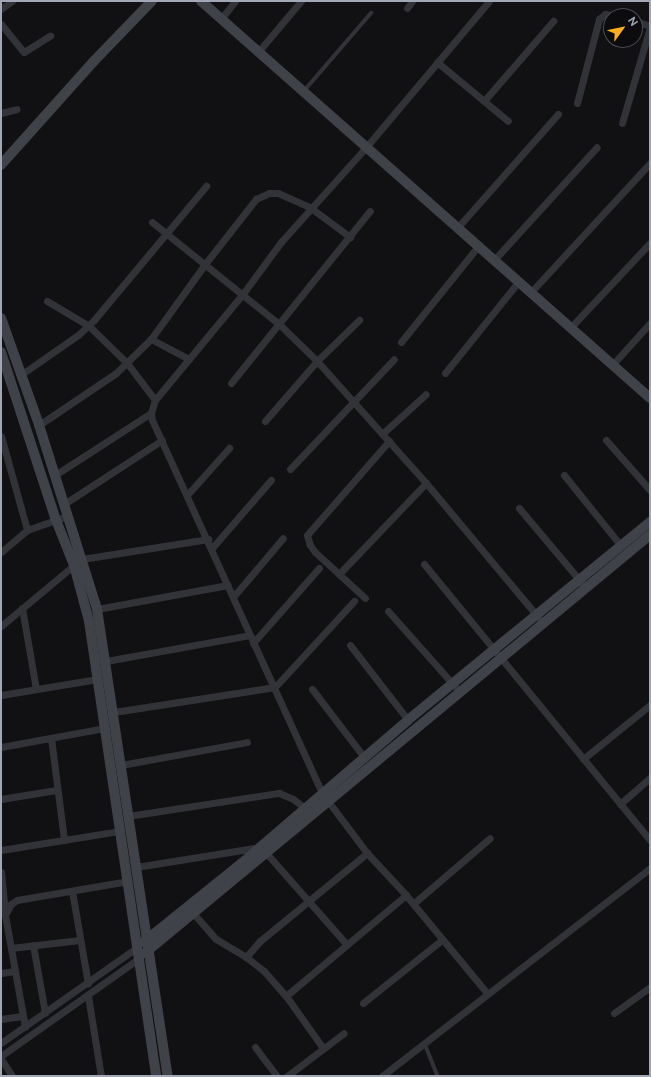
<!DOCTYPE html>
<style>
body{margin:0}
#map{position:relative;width:651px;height:1077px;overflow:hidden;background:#111113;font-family:Raleway,sans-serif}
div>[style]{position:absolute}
.lane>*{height:3.5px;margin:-1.75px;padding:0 1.75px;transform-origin:1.75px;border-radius:1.75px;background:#323338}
.street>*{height:7px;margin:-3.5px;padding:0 3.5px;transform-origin:3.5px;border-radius:3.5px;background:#323338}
.secondary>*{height:10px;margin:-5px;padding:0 5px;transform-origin:5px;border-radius:5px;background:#3f4248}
span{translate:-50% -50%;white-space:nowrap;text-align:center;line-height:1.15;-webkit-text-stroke:3.5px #0c0c0e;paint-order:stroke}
.frame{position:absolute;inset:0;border:2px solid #a1a7b5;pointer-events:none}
.north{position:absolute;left:603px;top:8px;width:40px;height:40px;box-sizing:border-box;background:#0c0c0e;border:1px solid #484a51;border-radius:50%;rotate:57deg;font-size:11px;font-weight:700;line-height:16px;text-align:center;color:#a1a7b5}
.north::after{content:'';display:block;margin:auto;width:14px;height:18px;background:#ffaf1d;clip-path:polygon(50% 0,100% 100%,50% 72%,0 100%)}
</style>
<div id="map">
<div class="lane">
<div style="left:304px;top:91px;width:103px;rotate:-49.3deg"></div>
<div style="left:425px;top:1044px;width:35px;rotate:68deg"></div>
</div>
<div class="street">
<div style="left:407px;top:8px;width:9px;rotate:-54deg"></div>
<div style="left:1px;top:9px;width:14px;rotate:-36deg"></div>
<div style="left:221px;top:19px;width:23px;rotate:-52deg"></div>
<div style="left:635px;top:21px;width:16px;rotate:18deg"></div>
<div style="left:1px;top:24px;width:36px;rotate:51deg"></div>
<div style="left:24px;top:52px;width:31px;rotate:-32deg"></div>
<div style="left:258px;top:52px;width:67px;rotate:-49.9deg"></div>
<div style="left:437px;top:62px;width:92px;rotate:39.7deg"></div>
<div style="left:484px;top:101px;width:106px;rotate:-49.2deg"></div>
<div style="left:577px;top:103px;width:87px;rotate:-75.3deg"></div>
<div style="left:599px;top:19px;width:8px;rotate:-40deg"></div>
<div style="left:605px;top:14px;width:11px;rotate:10deg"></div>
<div style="left:1px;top:113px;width:16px;rotate:-14deg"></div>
<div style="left:622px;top:123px;width:100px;rotate:-73.7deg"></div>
<div style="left:152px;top:222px;width:164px;rotate:38.8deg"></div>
<div style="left:280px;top:325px;width:52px;rotate:44.2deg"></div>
<div style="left:317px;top:361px;width:164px;rotate:48.2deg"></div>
<div style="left:426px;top:483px;width:176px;rotate:50.1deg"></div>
<div style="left:458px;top:227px;width:151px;rotate:-48.5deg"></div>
<div style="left:495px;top:259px;width:151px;rotate:-47.7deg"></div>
<div style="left:531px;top:292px;width:176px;rotate:-47.3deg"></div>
<div style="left:47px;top:301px;width:49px;rotate:30.8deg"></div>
<div style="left:89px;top:326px;width:53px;rotate:44.2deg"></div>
<div style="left:127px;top:363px;width:46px;rotate:52.9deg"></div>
<div style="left:571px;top:327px;width:115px;rotate:-46.8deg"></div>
<div style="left:151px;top:339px;width:43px;rotate:27.8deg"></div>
<div style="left:401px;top:342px;width:124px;rotate:-51.2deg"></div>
<div style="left:613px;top:364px;width:55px;rotate:-47.9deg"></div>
<div style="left:445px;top:373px;width:118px;rotate:-51.2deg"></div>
<div style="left:22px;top:374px;width:68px;rotate:-34.9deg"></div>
<div style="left:78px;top:335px;width:22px;rotate:-43deg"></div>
<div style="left:94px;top:320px;width:175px;rotate:-50.1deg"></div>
<div style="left:231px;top:383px;width:221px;rotate:-51.1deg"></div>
<div style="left:265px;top:421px;width:79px;rotate:-49.1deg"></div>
<div style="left:317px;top:361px;width:59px;rotate:-44.3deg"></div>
<div style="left:39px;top:425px;width:93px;rotate:-34deg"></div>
<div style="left:116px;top:373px;width:49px;rotate:-44.2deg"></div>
<div style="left:151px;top:339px;width:92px;rotate:-54.2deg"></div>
<div style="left:205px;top:264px;width:83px;rotate:-51.9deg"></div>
<div style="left:256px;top:199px;width:14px;rotate:-25deg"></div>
<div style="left:269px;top:193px;width:9px"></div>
<div style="left:278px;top:193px;width:36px;rotate:24deg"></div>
<div style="left:311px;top:208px;width:49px;rotate:36.6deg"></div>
<div style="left:382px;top:434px;width:59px;rotate:-42.3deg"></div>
<div style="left:1px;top:436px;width:98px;rotate:74.5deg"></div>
<div style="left:606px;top:440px;width:67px;rotate:48.7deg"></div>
<div style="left:290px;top:469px;width:151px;rotate:-46.6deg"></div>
<div style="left:55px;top:475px;width:114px;rotate:-32.9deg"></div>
<div style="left:564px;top:475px;width:91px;rotate:51.2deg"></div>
<div style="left:188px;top:494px;width:62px;rotate:-48.3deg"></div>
<div style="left:64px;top:504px;width:117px;rotate:-33.1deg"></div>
<div style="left:519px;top:508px;width:98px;rotate:50deg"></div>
<div style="left:212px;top:548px;width:90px;rotate:-49.1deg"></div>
<div style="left:1px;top:552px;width:34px;rotate:-40deg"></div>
<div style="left:27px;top:530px;width:42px;rotate:-19.3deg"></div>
<div style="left:82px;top:559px;width:128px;rotate:-9deg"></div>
<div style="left:424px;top:564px;width:357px;rotate:50.7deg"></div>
<div style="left:339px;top:574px;width:126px;rotate:-46.3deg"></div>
<div style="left:233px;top:597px;width:77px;rotate:-49.7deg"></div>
<div style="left:365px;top:598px;width:68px;rotate:-137.4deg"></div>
<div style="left:315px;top:552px;width:9px;rotate:-126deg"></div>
<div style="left:310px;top:545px;width:10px;rotate:-107deg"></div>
<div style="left:307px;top:535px;width:125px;rotate:-48.9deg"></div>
<div style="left:22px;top:608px;width:82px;rotate:80.2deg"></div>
<div style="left:97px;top:609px;width:133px;rotate:-10.4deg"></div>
<div style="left:388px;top:611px;width:107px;rotate:48.4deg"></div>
<div style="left:1px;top:626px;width:95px;rotate:-39.9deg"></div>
<div style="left:253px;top:643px;width:100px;rotate:-48.7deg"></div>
<div style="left:350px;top:645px;width:95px;rotate:52.3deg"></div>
<div style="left:106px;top:661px;width:146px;rotate:-10.2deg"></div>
<div style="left:312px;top:689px;width:86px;rotate:52.6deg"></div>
<div style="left:1px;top:695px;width:98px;rotate:-9.4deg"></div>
<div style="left:114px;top:712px;width:163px;rotate:-8.8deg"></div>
<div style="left:275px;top:687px;width:117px;rotate:-47.4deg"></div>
<div style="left:51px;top:738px;width:103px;rotate:82.7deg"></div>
<div style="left:1px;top:747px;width:106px;rotate:-10.4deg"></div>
<div style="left:583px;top:759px;width:86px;rotate:-38.9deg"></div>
<div style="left:121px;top:765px;width:128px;rotate:-10.3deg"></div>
<div style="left:1px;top:799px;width:56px;rotate:-9.3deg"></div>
<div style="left:620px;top:804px;width:40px;rotate:-41deg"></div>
<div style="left:128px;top:816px;width:153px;rotate:-8.7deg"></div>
<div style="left:279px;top:793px;width:15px;rotate:23deg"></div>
<div style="left:293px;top:799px;width:15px;rotate:37deg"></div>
<div style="left:1px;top:850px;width:121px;rotate:-9.1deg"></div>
<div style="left:136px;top:867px;width:127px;rotate:-9.1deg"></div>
<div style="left:261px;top:847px;width:130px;rotate:48.7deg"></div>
<div style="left:1px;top:872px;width:41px;rotate:84.4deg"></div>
<div style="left:72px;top:891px;width:94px;rotate:80.2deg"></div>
<div style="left:413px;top:904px;width:101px;rotate:-40.6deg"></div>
<div style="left:194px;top:914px;width:33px;rotate:49deg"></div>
<div style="left:216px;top:939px;width:35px;rotate:31deg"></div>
<div style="left:246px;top:957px;width:23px;rotate:38deg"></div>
<div style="left:264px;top:971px;width:33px;rotate:49deg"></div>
<div style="left:286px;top:996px;width:64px;rotate:54.6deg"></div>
<div style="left:33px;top:945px;width:69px;rotate:80deg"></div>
<div style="left:11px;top:948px;width:69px;rotate:-6.6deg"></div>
<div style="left:246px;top:957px;width:21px;rotate:-49deg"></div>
<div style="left:260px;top:941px;width:139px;rotate:-39.4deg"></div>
<div style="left:1px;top:973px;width:14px;rotate:-8deg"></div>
<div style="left:487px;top:993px;width:127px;rotate:-129.6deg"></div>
<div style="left:406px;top:895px;width:57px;rotate:-132.9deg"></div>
<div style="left:367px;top:853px;width:75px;rotate:-126.9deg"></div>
<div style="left:322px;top:793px;width:410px;rotate:-114.5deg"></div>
<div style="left:152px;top:420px;width:7px;rotate:-98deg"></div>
<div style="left:151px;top:413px;width:14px;rotate:-73deg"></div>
<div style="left:155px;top:400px;width:136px;rotate:-50.4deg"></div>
<div style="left:242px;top:295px;width:66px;rotate:-53.7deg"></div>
<div style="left:281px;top:242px;width:129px;rotate:-48.1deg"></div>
<div style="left:367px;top:146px;width:189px;rotate:-49.9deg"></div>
<div style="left:88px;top:996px;width:81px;rotate:80.8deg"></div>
<div style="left:286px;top:996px;width:157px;rotate:-40.1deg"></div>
<div style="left:363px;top:1003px;width:102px;rotate:-38.7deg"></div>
<div style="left:614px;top:1013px;width:44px;rotate:-35.8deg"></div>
<div style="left:1px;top:1019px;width:21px;rotate:-8deg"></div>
<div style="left:25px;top:1027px;width:114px;rotate:-100.1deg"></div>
<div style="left:5px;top:915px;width:13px;rotate:-61deg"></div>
<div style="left:11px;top:904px;width:7px;rotate:-34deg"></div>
<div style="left:17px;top:900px;width:113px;rotate:-9.7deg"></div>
<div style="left:1px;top:1043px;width:165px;rotate:-35.1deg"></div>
<div style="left:255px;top:1047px;width:36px;rotate:53deg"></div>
<div style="left:1px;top:1056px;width:168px;rotate:-35.3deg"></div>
<div style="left:1px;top:1059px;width:20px;rotate:57deg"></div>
<div style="left:287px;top:1076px;width:71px;rotate:-37deg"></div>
<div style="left:382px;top:1076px;width:339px;rotate:-37.8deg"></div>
</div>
<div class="secondary">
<div style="left:201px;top:1px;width:599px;rotate:41.48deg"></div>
<div style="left:1px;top:165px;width:138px;rotate:-48.2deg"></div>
<div style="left:93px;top:62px;width:85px;rotate:-46deg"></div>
<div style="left:1px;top:318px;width:114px;rotate:70.4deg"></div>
<div style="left:39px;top:425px;width:193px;rotate:72.5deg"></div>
<div style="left:97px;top:609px;width:472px;rotate:81.4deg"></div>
<div style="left:1px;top:352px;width:177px;rotate:71.9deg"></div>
<div style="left:56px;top:520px;width:48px;rotate:68.2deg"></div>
<div style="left:74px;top:565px;width:58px;rotate:75deg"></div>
<div style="left:89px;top:621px;width:460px;rotate:81.6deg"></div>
<div style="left:144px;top:942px;width:126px;rotate:-38.9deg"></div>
<div style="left:242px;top:863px;width:219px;rotate:-40.7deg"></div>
<div style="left:408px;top:720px;width:313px;rotate:-39.3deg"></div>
<div style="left:145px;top:953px;width:656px;rotate:-39.62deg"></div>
</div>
<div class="frame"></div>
<div class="north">N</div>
</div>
